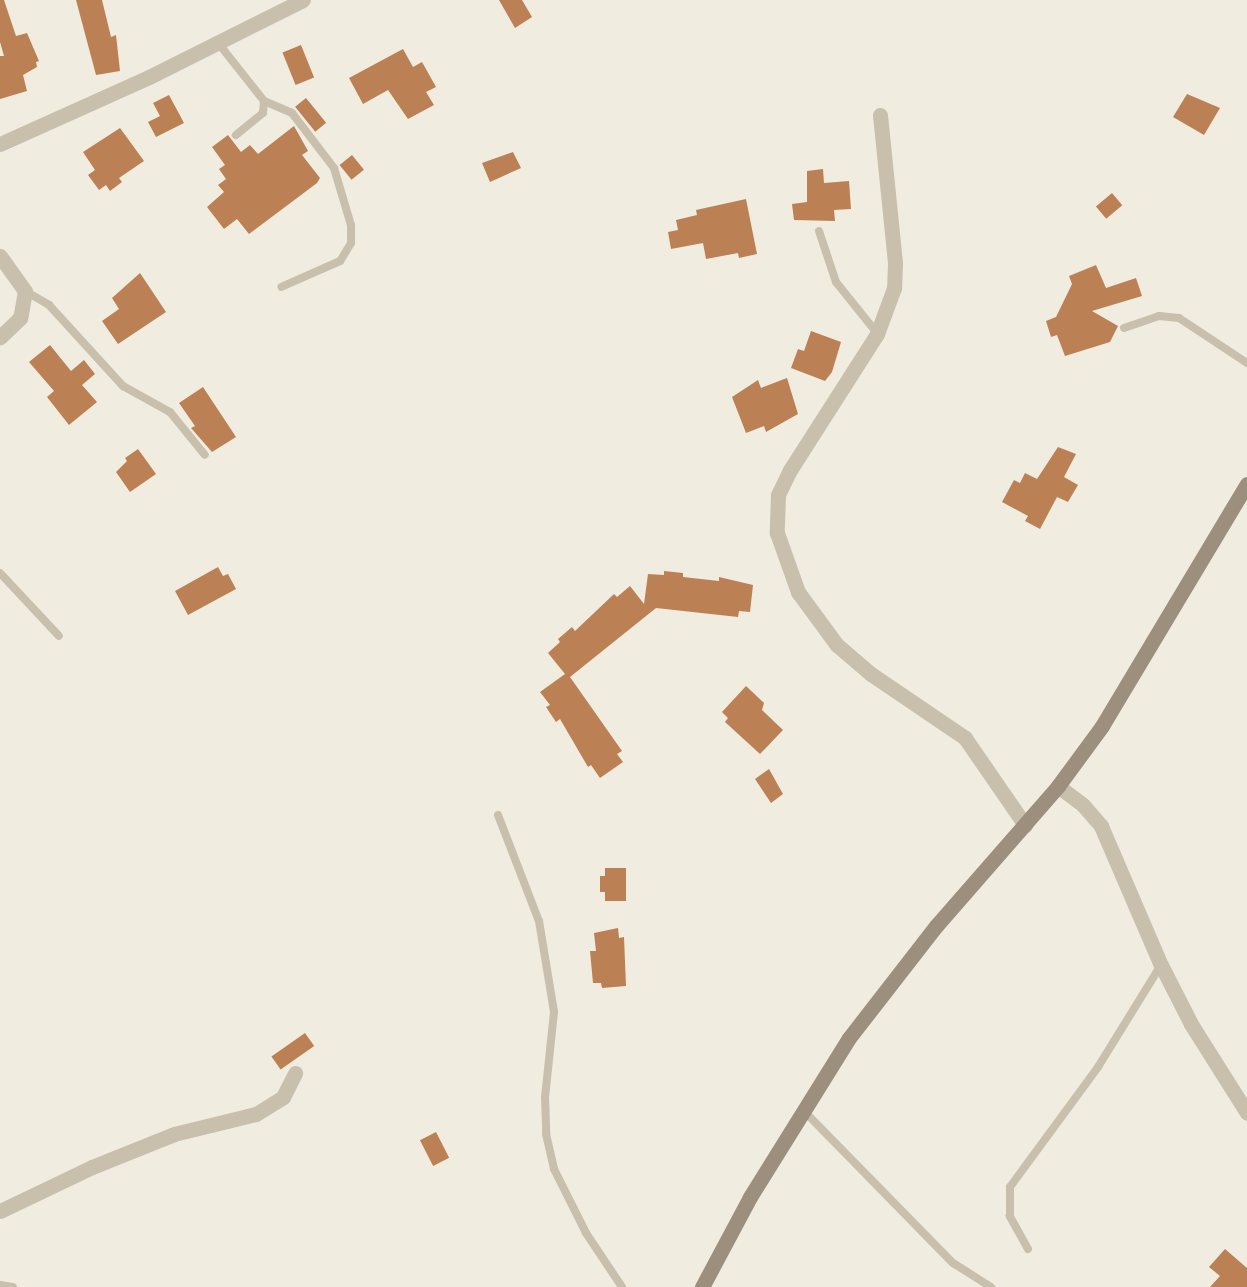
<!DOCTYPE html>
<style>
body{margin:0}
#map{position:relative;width:1247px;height:1287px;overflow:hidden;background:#f1ece0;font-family:Manrope,sans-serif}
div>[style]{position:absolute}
.building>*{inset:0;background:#bb8155;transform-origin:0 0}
.lane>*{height:8px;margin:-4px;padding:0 4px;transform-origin:4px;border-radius:4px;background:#c8bfad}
.street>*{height:15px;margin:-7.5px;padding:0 7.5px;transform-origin:7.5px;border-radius:7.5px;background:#c8bfad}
.secondary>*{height:15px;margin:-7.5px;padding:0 7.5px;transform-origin:7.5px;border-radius:7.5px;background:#9c8f7e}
span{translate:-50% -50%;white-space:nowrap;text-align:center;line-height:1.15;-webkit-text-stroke:5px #f9f6ed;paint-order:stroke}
</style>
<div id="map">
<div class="building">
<div style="clip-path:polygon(0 0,4px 0,16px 36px,27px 33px,39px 61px,36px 62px,37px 67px,23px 75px,27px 91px,0 99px,0 56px,4px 56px,0 42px)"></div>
<div style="clip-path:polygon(76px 0,102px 0,111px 37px,116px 35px,120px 71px,96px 75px)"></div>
<div style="clip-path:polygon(499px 0,522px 0,532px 17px,515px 28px)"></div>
<div style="left:301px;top:45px;width:35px;height:20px;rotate:68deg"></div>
<div style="clip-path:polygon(403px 49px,413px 67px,422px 62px,436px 87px,426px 92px,434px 105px,408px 119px,388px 90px,363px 104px,349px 78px)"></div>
<div style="clip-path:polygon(1187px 94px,1220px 108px,1204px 135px,1173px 117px)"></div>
<div style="clip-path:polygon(169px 95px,184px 123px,156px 137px,148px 122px,160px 116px,153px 103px)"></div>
<div style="left:306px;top:98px;width:32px;height:14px;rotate:51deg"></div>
<div style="clip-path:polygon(294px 126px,308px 151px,302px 155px,320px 178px,317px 183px,249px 234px,237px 219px,224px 229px,207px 207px,224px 192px,218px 185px,226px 179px,219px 169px,225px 165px,212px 147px,228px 135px,241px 152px,250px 145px,258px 154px)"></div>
<div style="clip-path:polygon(120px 128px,144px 161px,119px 178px,122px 182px,110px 191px,106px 185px,99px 190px,88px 175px,95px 170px,83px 152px)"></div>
<div style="clip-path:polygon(513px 152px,521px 168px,490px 182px,482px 163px)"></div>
<div style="left:352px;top:155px;width:19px;height:16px;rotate:51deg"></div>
<div style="clip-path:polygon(823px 169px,824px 183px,849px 181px,851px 209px,834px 210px,835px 221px,794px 220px,792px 204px,807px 202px,807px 171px)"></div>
<div style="left:1112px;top:193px;width:16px;height:21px;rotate:50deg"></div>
<div style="clip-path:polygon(746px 199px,757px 254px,739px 258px,738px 253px,706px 259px,703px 243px,671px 249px,668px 232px,678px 230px,676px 220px,697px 215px,696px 210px)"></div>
<div style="clip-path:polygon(1096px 265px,1106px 288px,1136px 278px,1142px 296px,1092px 311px,1118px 326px,1110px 342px,1065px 356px,1057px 335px,1051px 337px,1046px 321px,1056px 317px,1072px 284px,1069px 276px)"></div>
<div style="clip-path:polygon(140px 273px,166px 312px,118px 344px,102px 321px,119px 309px,112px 298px)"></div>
<div style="clip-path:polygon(811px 331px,841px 342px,832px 372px,825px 381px,791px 368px,798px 349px,804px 351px)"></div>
<div style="clip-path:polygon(50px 345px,71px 371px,84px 360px,95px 374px,82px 385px,97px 402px,69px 425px,47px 397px,54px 391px,29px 362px)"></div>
<div style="clip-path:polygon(787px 378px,798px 414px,766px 432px,764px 426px,746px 433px,732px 397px,758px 380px,761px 388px)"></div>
<div style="clip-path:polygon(203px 387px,236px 437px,212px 452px,191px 428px,195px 426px,179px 403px)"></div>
<div style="clip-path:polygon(1058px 447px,1076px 454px,1064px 477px,1078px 485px,1068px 502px,1057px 497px,1040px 529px,1025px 521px,1028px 516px,1002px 502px,1014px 480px,1020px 483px,1025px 473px,1037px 479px)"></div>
<div style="clip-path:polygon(138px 449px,156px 474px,130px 492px,116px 472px,127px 461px,125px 458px)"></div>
<div style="clip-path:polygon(218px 567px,223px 576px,228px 574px,236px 589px,188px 615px,175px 591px)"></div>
<div style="clip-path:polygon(664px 571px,683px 573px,683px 577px,719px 581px,719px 577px,753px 585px,750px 612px,739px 611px,738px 617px,656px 608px,570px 677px,622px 751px,617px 754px,623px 762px,600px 778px,591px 765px,588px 767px,560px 719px,556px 722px,546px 707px,550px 705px,540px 692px,565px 674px,548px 653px,560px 642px,558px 639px,572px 627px,575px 631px,614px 594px,617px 597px,630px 586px,644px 604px,648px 574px,664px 575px)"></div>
<div style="clip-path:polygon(746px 686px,764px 703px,762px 710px,783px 730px,760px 754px,725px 722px,728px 718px,722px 712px)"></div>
<div style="clip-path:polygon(769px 769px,783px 794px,771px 803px,755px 779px)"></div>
<div style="clip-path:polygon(605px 868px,626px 868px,626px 901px,605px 901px,605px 892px,600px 892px,600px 876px,605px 876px)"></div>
<div style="clip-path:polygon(618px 928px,619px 938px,624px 937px,626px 986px,602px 988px,601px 983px,593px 983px,590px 951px,596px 951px,594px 933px)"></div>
<div style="left:305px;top:1033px;width:16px;height:41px;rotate:55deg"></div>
<div style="left:436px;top:1132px;width:29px;height:18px;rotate:63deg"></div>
<div style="clip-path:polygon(1225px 1249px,1247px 1268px,1247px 1287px,1210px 1287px,1220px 1276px,1209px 1267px)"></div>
</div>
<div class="lane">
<div style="left:219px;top:44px;width:73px;rotate:51.7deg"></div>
<div style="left:264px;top:101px;width:12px;rotate:95deg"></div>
<div style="left:263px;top:113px;width:35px;rotate:141deg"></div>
<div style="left:264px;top:101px;width:30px;rotate:23deg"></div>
<div style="left:292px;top:113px;width:69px;rotate:52.6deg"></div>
<div style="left:334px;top:168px;width:59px;rotate:73.4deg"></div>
<div style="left:351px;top:225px;width:18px;rotate:90deg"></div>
<div style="left:351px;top:243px;width:21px;rotate:121deg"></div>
<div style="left:340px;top:261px;width:64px;rotate:156.2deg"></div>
<div style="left:819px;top:231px;width:54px;rotate:71.6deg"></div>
<div style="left:836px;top:282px;width:65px;rotate:51.2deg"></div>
<div style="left:25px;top:291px;width:28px;rotate:30deg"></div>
<div style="left:49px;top:305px;width:110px;rotate:47.6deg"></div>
<div style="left:123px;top:386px;width:54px;rotate:29deg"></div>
<div style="left:170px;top:412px;width:55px;rotate:50.9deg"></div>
<div style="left:1124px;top:328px;width:37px;rotate:-19deg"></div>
<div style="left:1159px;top:316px;width:20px;rotate:6deg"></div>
<div style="left:1179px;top:318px;width:82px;rotate:33.5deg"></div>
<div style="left:0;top:573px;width:86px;rotate:46.9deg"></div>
<div style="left:498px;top:815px;width:114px;rotate:68.9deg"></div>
<div style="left:539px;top:921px;width:92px;rotate:80.6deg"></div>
<div style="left:554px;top:1012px;width:85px;rotate:96deg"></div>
<div style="left:545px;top:1097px;width:37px;rotate:88deg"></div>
<div style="left:546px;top:1134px;width:36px;rotate:77deg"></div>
<div style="left:554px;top:1169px;width:72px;rotate:63.4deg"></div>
<div style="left:586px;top:1233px;width:65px;rotate:56.3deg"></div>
<div style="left:803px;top:1110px;width:214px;rotate:45.6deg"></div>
<div style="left:953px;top:1263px;width:45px;rotate:32.3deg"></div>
<div style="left:1028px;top:1249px;width:38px;rotate:-119deg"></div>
<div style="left:1010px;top:1216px;width:29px;rotate:-90deg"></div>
<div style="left:1010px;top:1187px;width:149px;rotate:-53.7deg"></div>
<div style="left:1098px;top:1067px;width:120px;rotate:-58.3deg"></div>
<div style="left:0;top:1285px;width:13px;rotate:9deg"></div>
</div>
<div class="street">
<div style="left:880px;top:115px;width:149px;rotate:84.2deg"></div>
<div style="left:895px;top:263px;width:25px;rotate:92deg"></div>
<div style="left:894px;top:288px;width:49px;rotate:110.3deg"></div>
<div style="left:877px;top:334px;width:161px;rotate:122.6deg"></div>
<div style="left:790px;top:470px;width:28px;rotate:116deg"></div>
<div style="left:778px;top:495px;width:38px;rotate:92deg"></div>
<div style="left:777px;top:533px;width:63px;rotate:70.4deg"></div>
<div style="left:798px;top:592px;width:66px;rotate:53.7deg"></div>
<div style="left:837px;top:645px;width:45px;rotate:40.5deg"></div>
<div style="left:871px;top:674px;width:114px;rotate:34.2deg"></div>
<div style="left:965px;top:738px;width:106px;rotate:55.4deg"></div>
<div style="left:0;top:144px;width:163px;rotate:-24.2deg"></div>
<div style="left:149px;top:77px;width:172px;rotate:-26.6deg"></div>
<div style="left:0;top:256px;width:43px;rotate:54.5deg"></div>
<div style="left:25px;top:291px;width:27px;rotate:100deg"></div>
<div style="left:20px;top:318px;width:28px;rotate:136deg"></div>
<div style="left:1058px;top:786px;width:31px;rotate:37deg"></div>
<div style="left:1083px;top:805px;width:28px;rotate:49deg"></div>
<div style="left:1101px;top:826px;width:151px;rotate:66.7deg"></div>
<div style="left:1161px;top:965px;width:66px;rotate:63deg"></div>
<div style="left:1191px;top:1024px;width:105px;rotate:57.8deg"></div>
<div style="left:0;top:1211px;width:102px;rotate:-25.6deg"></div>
<div style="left:92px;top:1167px;width:88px;rotate:-21.9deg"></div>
<div style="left:174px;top:1134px;width:84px;rotate:-13.7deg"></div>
<div style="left:256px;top:1114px;width:32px;rotate:-32deg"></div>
<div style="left:283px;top:1097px;width:27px;rotate:-63deg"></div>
</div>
<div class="secondary">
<div style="left:702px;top:1287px;width:102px;rotate:-61.9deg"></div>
<div style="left:750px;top:1197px;width:187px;rotate:-58.1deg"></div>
<div style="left:849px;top:1038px;width:142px;rotate:-52.2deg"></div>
<div style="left:936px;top:926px;width:186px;rotate:-48.9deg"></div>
<div style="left:1058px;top:786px;width:74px;rotate:-53.7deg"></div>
<div style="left:1102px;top:726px;width:282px;rotate:-59.1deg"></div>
</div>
</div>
